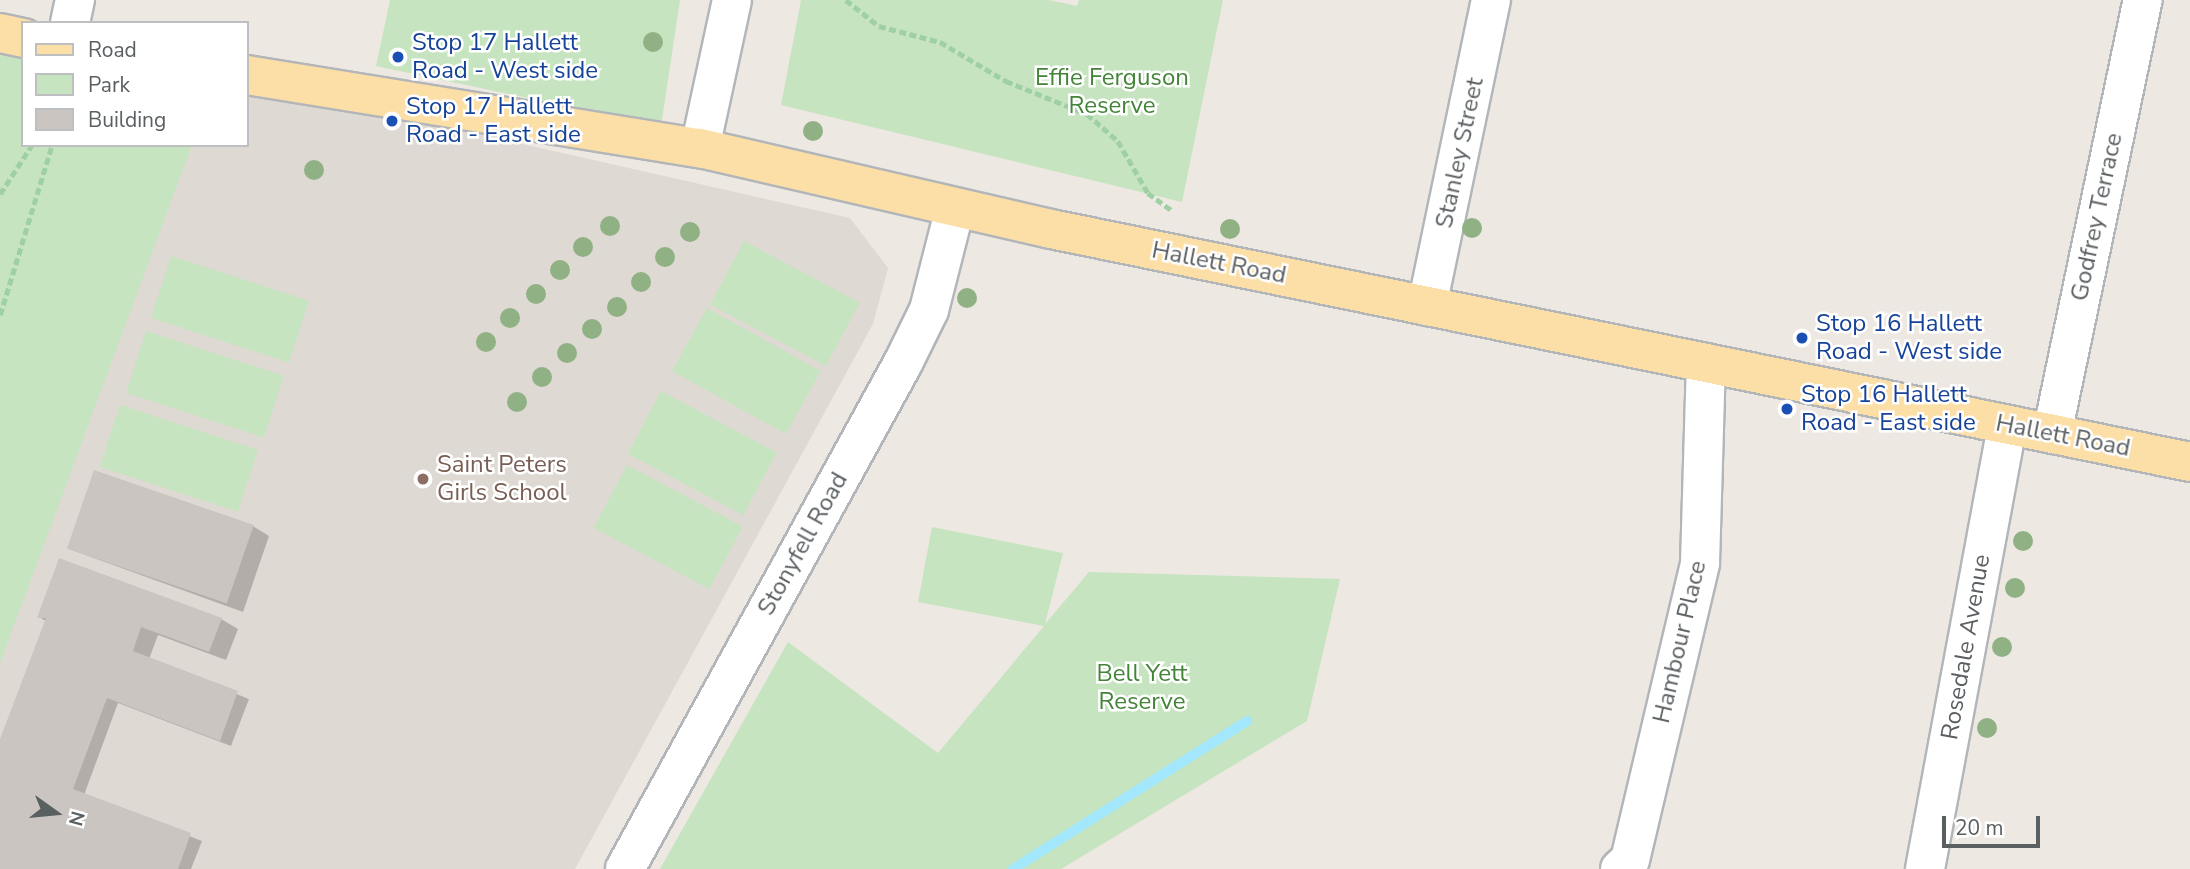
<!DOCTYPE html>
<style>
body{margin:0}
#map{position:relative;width:2190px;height:869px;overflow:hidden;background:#ede8e2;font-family:"Nunito Sans",sans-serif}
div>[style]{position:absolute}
.education>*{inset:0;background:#dfd9d3}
.green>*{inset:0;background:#c6e4bf;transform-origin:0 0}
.shadow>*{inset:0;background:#0003}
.stream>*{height:10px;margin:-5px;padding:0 5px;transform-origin:5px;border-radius:5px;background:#a3e7fc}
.building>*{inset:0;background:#cac5c1;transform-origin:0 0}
.path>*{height:4.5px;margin-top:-2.25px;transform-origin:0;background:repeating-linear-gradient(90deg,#9fd0a3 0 7px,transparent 0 10.5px)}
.roads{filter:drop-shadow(2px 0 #b2b6b9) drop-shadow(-2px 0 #b2b6b9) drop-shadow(0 2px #b2b6b9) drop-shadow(0 -2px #b2b6b9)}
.minor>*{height:38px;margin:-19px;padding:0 19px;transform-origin:19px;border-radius:19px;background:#fff}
.major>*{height:38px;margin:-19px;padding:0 19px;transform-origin:19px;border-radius:19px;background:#fcdea7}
.trees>*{width:20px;height:20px;margin:-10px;border-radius:50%;background:#90b184}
.dots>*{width:19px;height:19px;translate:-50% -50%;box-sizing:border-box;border:4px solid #fff;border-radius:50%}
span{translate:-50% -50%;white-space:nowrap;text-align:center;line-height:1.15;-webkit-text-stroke:5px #fff;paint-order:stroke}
.transit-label{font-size:24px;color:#164399}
.left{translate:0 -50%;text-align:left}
.park-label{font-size:24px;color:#438438}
.street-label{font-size:24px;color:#5a5f62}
.education-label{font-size:24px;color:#785e54}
.legend{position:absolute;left:21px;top:21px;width:228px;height:126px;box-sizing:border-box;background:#fff;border:2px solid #bdbfc0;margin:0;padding:9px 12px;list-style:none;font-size:21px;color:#5a5f62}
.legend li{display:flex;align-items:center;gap:14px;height:35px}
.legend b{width:35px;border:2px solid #bdbfc0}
.north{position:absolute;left:21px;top:778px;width:70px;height:70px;-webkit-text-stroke:5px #fff;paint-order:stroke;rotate:105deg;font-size:19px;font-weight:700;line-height:28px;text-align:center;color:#5a5f62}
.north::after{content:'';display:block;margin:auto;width:24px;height:32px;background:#5a5f62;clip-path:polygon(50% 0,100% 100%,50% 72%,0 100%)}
.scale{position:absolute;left:1942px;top:816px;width:98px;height:32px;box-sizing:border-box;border:4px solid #5a5f62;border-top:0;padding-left:9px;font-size:21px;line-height:24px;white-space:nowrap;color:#5a5f62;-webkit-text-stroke:5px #fff;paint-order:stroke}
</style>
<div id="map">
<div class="education">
<div style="clip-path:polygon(247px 82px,850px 218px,888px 268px,873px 324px,575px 869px,0 869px,0 644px,173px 145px,247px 145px)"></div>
</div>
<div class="green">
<div style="clip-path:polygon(390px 0,680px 0,661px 126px,376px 66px)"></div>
<div style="clip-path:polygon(801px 0,1049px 0,1077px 6px,1079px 0,1223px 0,1182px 202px,781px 105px)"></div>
<div style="clip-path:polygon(0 45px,23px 49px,23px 145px,192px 145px,0 663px)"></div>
<div style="left:744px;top:241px;width:131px;height:72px;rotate:28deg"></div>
<div style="left:171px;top:256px;width:145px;height:65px;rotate:18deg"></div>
<div style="left:707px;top:308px;width:130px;height:72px;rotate:29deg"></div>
<div style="left:146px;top:331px;width:145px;height:65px;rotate:18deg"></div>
<div style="left:661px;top:391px;width:131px;height:71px;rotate:28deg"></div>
<div style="left:120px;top:405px;width:145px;height:65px;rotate:18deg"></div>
<div style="left:627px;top:465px;width:131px;height:71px;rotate:28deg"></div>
<div style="clip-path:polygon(932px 527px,1063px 553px,1045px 624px,1089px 572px,1340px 579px,1307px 721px,1061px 869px,660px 869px,788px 642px,938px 753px,1044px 626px,918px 602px)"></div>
</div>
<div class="shadow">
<div style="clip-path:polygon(253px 526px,269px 536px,243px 612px,69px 549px)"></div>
<div style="clip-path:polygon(39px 617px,221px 619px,238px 629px,226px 660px,158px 635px,149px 659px,249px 699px,231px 746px,118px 703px,84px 795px,202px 841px,191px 869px,0 869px,0 744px,46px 621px)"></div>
</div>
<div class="stream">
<div style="left:1013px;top:869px;width:277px;rotate:-32.3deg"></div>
</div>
<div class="building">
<div style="left:94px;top:470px;width:169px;height:83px;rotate:19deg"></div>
<div style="clip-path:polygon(59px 558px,222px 618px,209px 652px,141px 627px,133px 651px,238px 691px,220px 741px,107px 698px,73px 789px,191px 833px,178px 869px,0 869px,0 739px,46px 618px,37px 618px)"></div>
</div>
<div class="path">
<div style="left:846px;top:0;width:42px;rotate:38.2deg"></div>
<div style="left:879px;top:26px;width:63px;rotate:14.7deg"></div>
<div style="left:940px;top:42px;width:77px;rotate:30.6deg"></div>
<div style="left:1006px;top:81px;width:87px;rotate:22.2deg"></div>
<div style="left:1087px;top:114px;width:41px;rotate:41.1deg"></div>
<div style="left:1118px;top:141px;width:60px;rotate:60deg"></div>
<div style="left:1148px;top:193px;width:31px;rotate:36deg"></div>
<div style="left:0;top:194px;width:59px;rotate:-56.9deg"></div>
<div style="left:0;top:315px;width:178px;rotate:-73deg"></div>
</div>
<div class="roads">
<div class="minor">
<div style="left:70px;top:23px;width:24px;rotate:-78deg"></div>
<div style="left:700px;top:148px;width:151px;rotate:-77.8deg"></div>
<div style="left:1427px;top:306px;width:313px;rotate:-78.2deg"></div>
<div style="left:2052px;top:434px;width:443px;rotate:-78.2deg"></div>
<div style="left:625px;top:869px;width:577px;rotate:-61.22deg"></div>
<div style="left:903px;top:363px;width:59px;rotate:-63.9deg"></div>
<div style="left:929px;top:310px;width:105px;rotate:-75.7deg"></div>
<div style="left:1620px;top:869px;width:13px;rotate:-42deg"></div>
<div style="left:1630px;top:860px;width:305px;rotate:-76.7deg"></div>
<div style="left:1700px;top:563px;width:198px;rotate:-88.3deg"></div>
<div style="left:1925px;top:869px;width:451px;rotate:-79.5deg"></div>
</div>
<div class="major">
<div style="left:0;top:33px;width:24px;rotate:12deg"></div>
<div style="left:247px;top:75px;width:459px;rotate:9.2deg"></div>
<div style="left:700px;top:148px;width:360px;rotate:13deg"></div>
<div style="left:1051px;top:229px;width:1163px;rotate:11.56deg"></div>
</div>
</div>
<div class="trees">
<div style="left:653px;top:42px"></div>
<div style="left:813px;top:131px"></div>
<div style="left:314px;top:170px"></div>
<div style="left:610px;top:226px"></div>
<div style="left:1472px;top:228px"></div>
<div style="left:1230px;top:229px"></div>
<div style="left:690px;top:232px"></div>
<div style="left:583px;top:247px"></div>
<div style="left:665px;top:257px"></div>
<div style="left:560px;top:270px"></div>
<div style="left:641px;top:282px"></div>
<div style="left:536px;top:294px"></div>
<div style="left:967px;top:298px"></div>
<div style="left:617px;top:307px"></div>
<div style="left:510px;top:318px"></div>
<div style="left:592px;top:329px"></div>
<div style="left:486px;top:342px"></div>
<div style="left:567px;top:353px"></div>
<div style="left:542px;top:377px"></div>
<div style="left:517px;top:402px"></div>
<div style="left:2023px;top:541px"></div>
<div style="left:2015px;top:588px"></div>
<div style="left:2002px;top:647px"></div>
<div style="left:1987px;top:728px"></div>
</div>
<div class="dots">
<div style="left:398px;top:57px;background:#1a4fb4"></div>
<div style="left:392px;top:121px;background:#1a4fb4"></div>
<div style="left:1802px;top:338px;background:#1a4fb4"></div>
<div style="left:1787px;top:409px;background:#1a4fb4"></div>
<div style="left:423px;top:479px;background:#8d6e63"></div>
</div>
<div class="transit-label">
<span class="left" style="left:412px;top:57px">Stop 17 Hallett<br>Road - West side</span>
<span class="left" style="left:406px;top:121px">Stop 17 Hallett<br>Road - East side</span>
<span class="left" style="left:1816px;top:338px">Stop 16 Hallett<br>Road - West side</span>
<span class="left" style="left:1801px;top:409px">Stop 16 Hallett<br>Road - East side</span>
</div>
<div class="park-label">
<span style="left:1112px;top:92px">Effie Ferguson<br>Reserve</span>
<span style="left:1142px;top:688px">Bell Yett<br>Reserve</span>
</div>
<div class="street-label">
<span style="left:1460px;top:153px;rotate:-78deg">Stanley Street</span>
<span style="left:2097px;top:217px;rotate:-78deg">Godfrey Terrace</span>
<span style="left:1219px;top:263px;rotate:11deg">Hallett Road</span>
<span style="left:2063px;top:436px;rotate:11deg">Hallett Road</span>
<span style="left:803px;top:544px;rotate:-61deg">Stonyfell Road</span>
<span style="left:1680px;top:642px;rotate:-77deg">Hambour Place</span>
<span style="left:1966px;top:647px;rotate:-80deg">Rosedale Avenue</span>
</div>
<div class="education-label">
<span class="left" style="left:437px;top:479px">Saint Peters<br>Girls School</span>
</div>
<ul class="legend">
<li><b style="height:9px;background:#fcdea7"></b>Road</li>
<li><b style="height:19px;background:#c6e4bf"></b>Park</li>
<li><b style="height:19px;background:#cac5c1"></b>Building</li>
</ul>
<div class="north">N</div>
<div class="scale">20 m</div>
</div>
